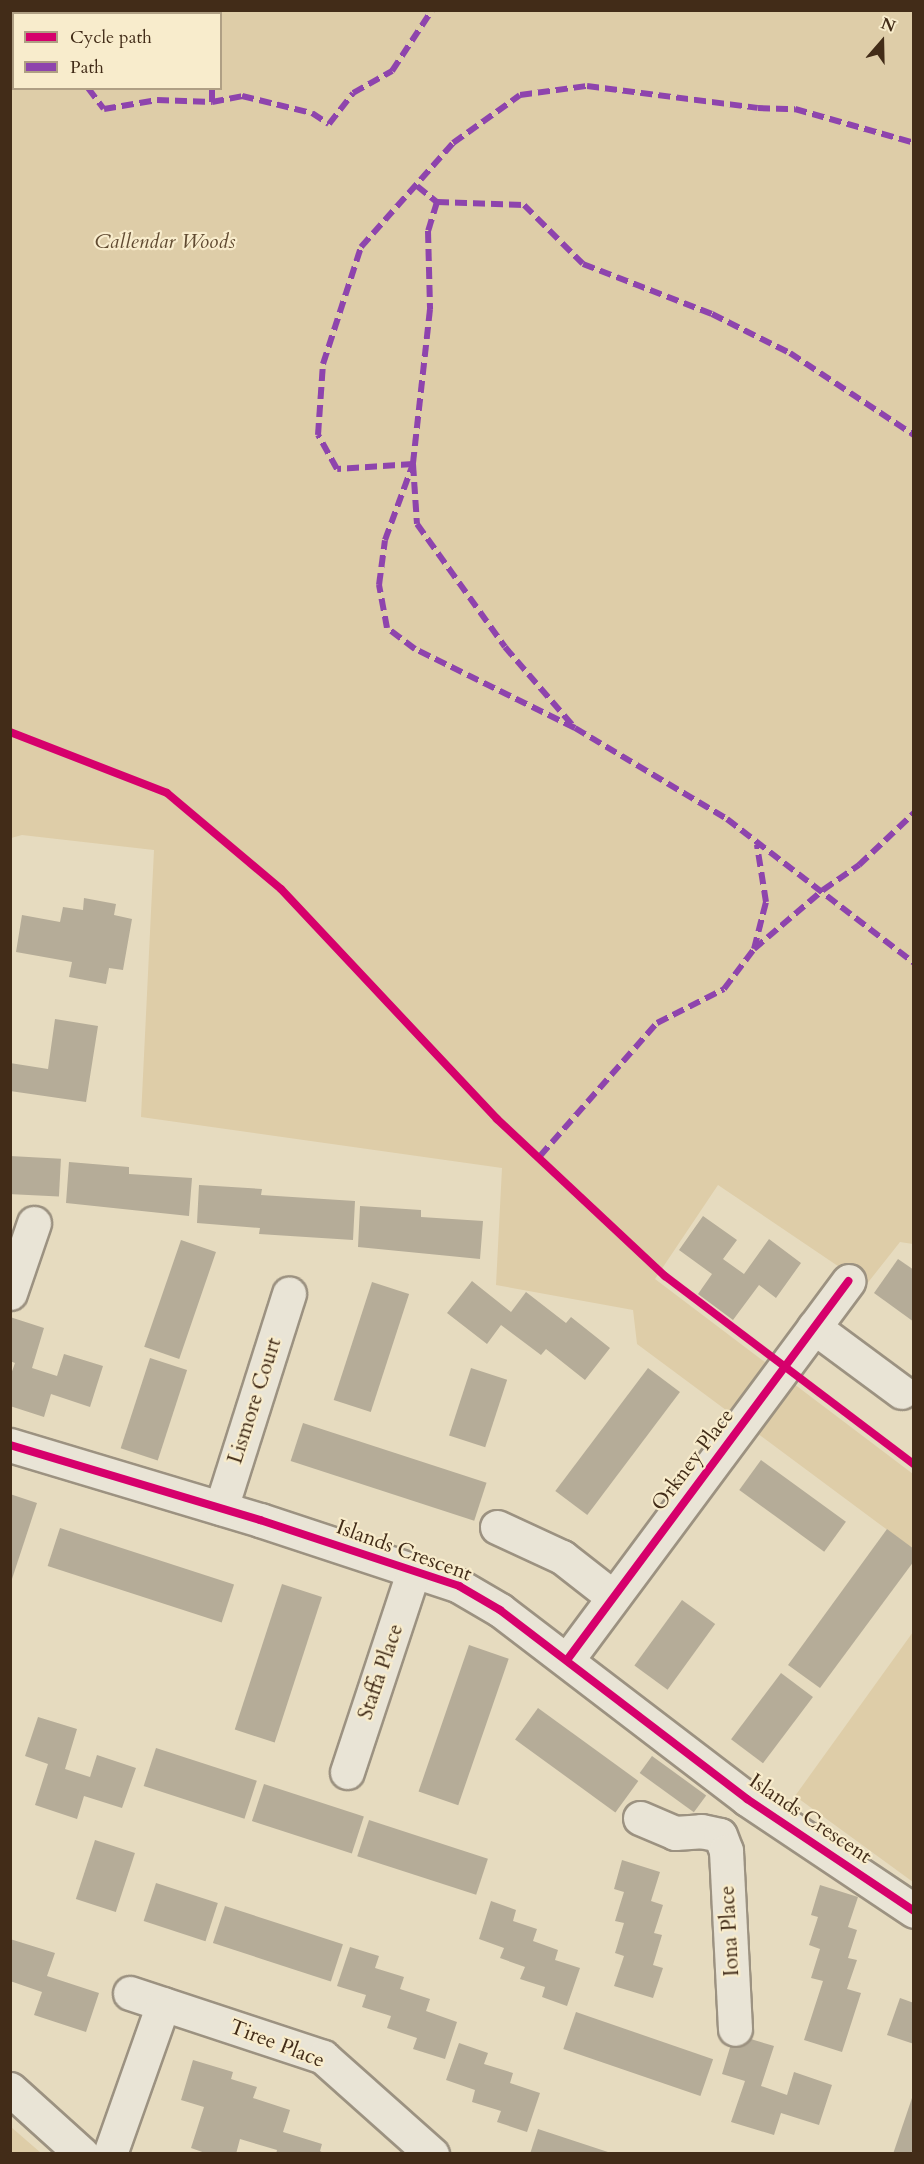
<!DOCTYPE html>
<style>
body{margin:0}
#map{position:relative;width:924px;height:2164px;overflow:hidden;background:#e6dbbf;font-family:Cardo,serif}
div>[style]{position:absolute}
.green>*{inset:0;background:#decda8}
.building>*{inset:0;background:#b5ac98;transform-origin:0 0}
.roads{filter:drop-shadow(2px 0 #9c9281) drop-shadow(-2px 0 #9c9281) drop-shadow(0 2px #9c9281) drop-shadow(0 -2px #9c9281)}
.minor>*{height:33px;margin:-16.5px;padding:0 16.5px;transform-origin:16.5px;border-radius:16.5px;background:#e9e4d6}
.quiet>*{height:6px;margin-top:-3px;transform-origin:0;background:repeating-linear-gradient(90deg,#8e44ad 0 12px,transparent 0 18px)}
.cycleway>*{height:8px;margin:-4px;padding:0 4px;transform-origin:4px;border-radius:4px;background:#d6006c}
span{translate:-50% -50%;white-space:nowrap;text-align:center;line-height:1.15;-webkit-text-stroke:4.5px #f8eccc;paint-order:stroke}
.park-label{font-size:21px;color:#604a31;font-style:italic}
.street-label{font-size:21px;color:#422c18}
.frame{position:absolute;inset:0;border:12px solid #422c18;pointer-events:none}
.legend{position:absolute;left:12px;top:12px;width:210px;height:78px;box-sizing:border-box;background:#f8eccc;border:2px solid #af9f84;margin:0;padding:8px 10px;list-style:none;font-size:18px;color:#422c18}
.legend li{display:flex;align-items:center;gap:12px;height:30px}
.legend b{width:30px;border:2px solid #af9f84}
.north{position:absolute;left:852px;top:12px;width:60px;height:60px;-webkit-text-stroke:4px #f8eccc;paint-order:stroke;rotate:20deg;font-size:16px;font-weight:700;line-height:24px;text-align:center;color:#422c18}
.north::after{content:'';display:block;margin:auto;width:21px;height:27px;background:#422c18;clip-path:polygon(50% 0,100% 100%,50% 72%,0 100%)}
</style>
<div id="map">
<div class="green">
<div style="clip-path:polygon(evenodd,10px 11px,913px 11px,913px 1244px,900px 1242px,866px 1285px,718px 1185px,655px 1279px,913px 1474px,913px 1549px,637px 1344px,633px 1310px,496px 1285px,502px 1168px,141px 1117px,154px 850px,22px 835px,11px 838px,10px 11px,14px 14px,220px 14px,220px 88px,14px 88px,14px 14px)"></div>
<div style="clip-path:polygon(913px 1632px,914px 1882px,913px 1882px,795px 1796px)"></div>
<div style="clip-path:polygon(10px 2127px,11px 2127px,41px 2153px,11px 2153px)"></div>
</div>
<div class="building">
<div style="clip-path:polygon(84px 898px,116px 904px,114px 915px,132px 919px,123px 970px,109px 968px,106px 984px,69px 977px,72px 962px,16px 952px,22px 915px,60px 922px,63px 907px,83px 910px)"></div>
<div style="clip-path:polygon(55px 1019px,98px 1026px,86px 1102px,10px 1091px,10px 1063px,48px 1069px)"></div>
<div style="left:10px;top:1156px;width:51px;height:38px;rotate:3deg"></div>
<div style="clip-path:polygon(69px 1162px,129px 1167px,129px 1174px,192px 1178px,189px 1216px,66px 1203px)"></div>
<div style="clip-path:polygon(199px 1185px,262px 1189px,261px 1195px,355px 1201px,353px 1240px,259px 1234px,260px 1228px,197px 1223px)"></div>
<div style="clip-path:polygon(360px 1206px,421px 1210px,421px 1217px,483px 1221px,480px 1259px,358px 1247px)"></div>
<div style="clip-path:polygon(703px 1216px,737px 1240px,723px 1259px,744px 1274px,769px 1239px,801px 1263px,776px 1298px,759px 1285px,733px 1320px,698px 1294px,712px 1274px,679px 1250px)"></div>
<div style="left:181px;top:1240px;width:37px;height:113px;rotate:19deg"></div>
<div style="clip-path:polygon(898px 1259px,914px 1270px,914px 1322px,874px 1293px)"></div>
<div style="clip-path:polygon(472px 1281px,511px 1312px,526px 1292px,566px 1323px,571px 1317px,610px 1348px,585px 1380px,546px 1349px,541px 1355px,501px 1325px,487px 1344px,447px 1313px)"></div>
<div style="left:372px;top:1282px;width:39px;height:124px;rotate:18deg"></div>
<div style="clip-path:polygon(10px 1317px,44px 1328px,32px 1368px,57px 1376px,64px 1354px,103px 1366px,90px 1407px,51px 1394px,44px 1417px,10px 1406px,10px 1377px,15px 1363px,10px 1361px)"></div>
<div style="left:150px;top:1358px;width:39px;height:95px;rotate:18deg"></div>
<div style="left:471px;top:1368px;width:38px;height:71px;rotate:18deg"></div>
<div style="left:648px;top:1368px;width:40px;height:154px;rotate:37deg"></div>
<div style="left:303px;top:1423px;width:193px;height:40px;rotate:18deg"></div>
<div style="left:761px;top:1460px;width:105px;height:37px;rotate:36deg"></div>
<div style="clip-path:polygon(10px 1494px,37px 1503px,11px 1582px,10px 1582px)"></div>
<div style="left:60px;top:1528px;width:183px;height:40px;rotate:18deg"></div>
<div style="clip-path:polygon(887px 1529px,914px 1549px,914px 1561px,820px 1688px,788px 1665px)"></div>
<div style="left:282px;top:1584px;width:42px;height:153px;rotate:18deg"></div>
<div style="left:682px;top:1600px;width:41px;height:81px;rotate:36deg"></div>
<div style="left:469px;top:1645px;width:42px;height:155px;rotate:19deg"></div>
<div style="left:781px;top:1673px;width:40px;height:83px;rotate:37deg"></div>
<div style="left:538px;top:1708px;width:124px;height:39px;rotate:36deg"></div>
<div style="clip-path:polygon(38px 1717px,77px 1729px,65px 1769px,90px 1777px,97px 1755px,136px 1768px,122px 1808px,84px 1796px,77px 1819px,35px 1805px,48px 1764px,25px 1756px)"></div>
<div style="left:156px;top:1748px;width:106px;height:40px;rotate:18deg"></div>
<div style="left:652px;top:1756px;width:67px;height:21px;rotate:36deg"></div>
<div style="left:264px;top:1784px;width:105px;height:39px;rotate:18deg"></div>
<div style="left:369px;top:1820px;width:125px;height:38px;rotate:18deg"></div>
<div style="left:95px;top:1840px;width:42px;height:62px;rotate:18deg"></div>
<div style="clip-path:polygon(622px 1860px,660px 1872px,651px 1901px,663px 1905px,654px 1933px,662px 1935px,653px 1965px,663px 1968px,653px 1998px,614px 1986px,624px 1956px,615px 1953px,624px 1923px,615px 1921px,624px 1892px,614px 1889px)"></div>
<div style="left:156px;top:1883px;width:65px;height:40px;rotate:18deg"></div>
<div style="clip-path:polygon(820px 1885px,858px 1897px,848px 1927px,857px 1930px,848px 1958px,857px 1960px,847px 1989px,861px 1993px,842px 2052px,804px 2040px,823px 1981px,811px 1978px,820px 1949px,809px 1945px,818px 1917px,811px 1915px)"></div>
<div style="clip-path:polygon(491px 1901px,516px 1910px,513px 1921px,537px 1929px,533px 1941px,558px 1950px,555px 1960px,580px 1968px,567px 2006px,542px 1997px,545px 1987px,520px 1979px,525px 1967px,500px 1958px,504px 1948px,479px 1939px)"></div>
<div style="left:225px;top:1906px;width:124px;height:39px;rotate:18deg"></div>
<div style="clip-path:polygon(10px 1939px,55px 1953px,47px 1976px,99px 1993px,86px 2032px,34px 2015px,42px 1992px,10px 1981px)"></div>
<div style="clip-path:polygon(350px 1947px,379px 1956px,375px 1968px,404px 1977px,400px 1989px,430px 1999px,426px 2011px,457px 2022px,445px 2059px,413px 2049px,417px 2038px,387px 2028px,391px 2016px,362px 2007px,366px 1995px,337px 1986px)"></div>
<div style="clip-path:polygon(900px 1998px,914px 2003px,914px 2044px,887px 2035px)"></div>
<div style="left:576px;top:2012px;width:145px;height:39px;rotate:19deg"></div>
<div style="clip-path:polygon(734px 2034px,774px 2046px,761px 2086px,787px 2095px,794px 2072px,832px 2085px,819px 2125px,781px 2113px,774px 2135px,731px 2122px,745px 2081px,722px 2074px)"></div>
<div style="clip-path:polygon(459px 2043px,488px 2053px,484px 2064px,513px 2073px,510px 2083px,540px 2093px,527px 2132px,497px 2122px,501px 2111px,472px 2102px,475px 2090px,446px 2080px)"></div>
<div style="clip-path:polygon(193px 2060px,233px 2072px,231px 2079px,257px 2087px,253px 2098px,290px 2110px,283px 2132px,322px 2144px,320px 2151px,325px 2154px,276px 2154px,277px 2150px,240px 2139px,236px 2154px,208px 2154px,191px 2148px,204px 2107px,181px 2100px)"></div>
<div style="clip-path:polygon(914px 2095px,914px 2154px,893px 2154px,913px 2095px)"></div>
<div style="clip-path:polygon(538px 2129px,611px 2153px,611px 2154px,530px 2154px)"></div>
</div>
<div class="roads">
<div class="minor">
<div style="left:10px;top:1293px;width:74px;rotate:-71.1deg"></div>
<div style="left:814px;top:1327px;width:109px;rotate:36.5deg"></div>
<div style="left:10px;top:1445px;width:261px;rotate:16.7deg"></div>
<div style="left:260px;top:1520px;width:210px;rotate:18.3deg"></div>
<div style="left:459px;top:1586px;width:48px;rotate:30.3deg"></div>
<div style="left:500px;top:1610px;width:311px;rotate:37.4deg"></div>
<div style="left:747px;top:1799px;width:201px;rotate:33.8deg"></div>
<div style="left:221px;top:1508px;width:225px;rotate:-72.4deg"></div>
<div style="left:497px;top:1527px;width:72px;rotate:24.8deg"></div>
<div style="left:562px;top:1557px;width:65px;rotate:38.1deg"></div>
<div style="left:567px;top:1660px;width:472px;rotate:-53.4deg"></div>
<div style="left:347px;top:1772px;width:213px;rotate:-71.7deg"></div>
<div style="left:640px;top:1818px;width:38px;rotate:23deg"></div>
<div style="left:675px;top:1833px;width:26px;rotate:-4deg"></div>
<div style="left:701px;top:1831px;width:19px;rotate:12deg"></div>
<div style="left:720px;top:1835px;width:17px;rotate:69deg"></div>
<div style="left:726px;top:1851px;width:178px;rotate:87.1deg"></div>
<div style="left:130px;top:1993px;width:203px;rotate:18.3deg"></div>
<div style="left:323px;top:2057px;width:146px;rotate:41.7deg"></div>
<div style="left:10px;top:2089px;width:97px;rotate:42.1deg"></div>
<div style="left:110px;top:2154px;width:159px;rotate:-70.5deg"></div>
</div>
</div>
<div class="quiet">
<div style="left:25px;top:10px;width:5px;rotate:53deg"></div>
<div style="left:213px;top:14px;width:4px;rotate:-90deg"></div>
<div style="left:88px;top:88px;width:26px;rotate:53deg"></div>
<div style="left:104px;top:109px;width:54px;rotate:-9.6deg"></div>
<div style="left:157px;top:100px;width:55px;rotate:2.1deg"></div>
<div style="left:212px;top:102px;width:31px;rotate:-11deg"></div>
<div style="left:242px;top:96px;width:72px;rotate:13.7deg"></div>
<div style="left:312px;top:113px;width:20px;rotate:33deg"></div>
<div style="left:329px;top:124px;width:39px;rotate:-52deg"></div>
<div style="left:353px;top:93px;width:45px;rotate:-29.4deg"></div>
<div style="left:392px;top:71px;width:73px;rotate:-56.7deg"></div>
<div style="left:212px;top:102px;width:14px;rotate:-90deg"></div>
<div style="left:417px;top:186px;width:26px;rotate:39deg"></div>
<div style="left:437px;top:202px;width:87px;rotate:2deg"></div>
<div style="left:524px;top:205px;width:83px;rotate:45deg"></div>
<div style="left:583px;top:264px;width:138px;rotate:21.2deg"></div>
<div style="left:712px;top:314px;width:87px;rotate:26.6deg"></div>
<div style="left:790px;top:353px;width:149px;rotate:33.5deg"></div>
<div style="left:437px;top:202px;width:30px;rotate:107deg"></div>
<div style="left:428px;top:231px;width:78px;rotate:88.5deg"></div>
<div style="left:430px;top:309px;width:156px;rotate:96.3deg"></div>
<div style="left:413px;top:464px;width:60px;rotate:86.2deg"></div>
<div style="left:417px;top:524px;width:151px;rotate:54.4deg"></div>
<div style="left:505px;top:647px;width:107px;rotate:49.2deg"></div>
<div style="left:575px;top:728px;width:177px;rotate:30.9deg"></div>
<div style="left:727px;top:819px;width:236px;rotate:37.6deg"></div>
<div style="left:575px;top:728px;width:178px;rotate:-153.7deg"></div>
<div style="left:415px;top:649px;width:35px;rotate:-143deg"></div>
<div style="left:387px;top:628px;width:44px;rotate:-100.5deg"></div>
<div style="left:379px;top:585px;width:45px;rotate:-82.4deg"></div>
<div style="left:385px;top:540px;width:81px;rotate:-69.8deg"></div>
<div style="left:413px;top:464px;width:76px;rotate:176.2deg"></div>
<div style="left:337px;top:469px;width:39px;rotate:-119deg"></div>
<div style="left:318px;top:435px;width:71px;rotate:-86deg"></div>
<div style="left:323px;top:364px;width:123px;rotate:-72deg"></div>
<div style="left:361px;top:247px;width:139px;rotate:-48.5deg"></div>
<div style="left:453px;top:143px;width:82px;rotate:-35.6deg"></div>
<div style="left:520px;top:95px;width:68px;rotate:-7.7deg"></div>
<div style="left:587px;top:86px;width:172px;rotate:7.3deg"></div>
<div style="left:758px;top:108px;width:37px;rotate:2deg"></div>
<div style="left:795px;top:109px;width:124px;rotate:15.9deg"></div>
<div style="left:754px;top:949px;width:49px;rotate:-75.7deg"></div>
<div style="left:766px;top:902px;width:58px;rotate:-99deg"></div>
<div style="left:540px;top:1156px;width:177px;rotate:-48.7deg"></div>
<div style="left:657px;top:1023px;width:75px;rotate:-26.9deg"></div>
<div style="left:724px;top:989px;width:50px;rotate:-53.1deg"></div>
<div style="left:754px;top:949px;width:91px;rotate:-40.5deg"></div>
<div style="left:823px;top:890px;width:44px;rotate:-34.8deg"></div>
<div style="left:859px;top:865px;width:76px;rotate:-43.4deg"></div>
</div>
<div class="cycleway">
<div style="left:10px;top:732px;width:168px;rotate:21.2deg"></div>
<div style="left:167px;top:793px;width:149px;rotate:40.1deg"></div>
<div style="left:281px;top:889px;width:316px;rotate:46.8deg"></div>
<div style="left:497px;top:1119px;width:230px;rotate:43.1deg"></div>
<div style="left:665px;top:1276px;width:312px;rotate:37.1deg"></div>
<div style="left:10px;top:1445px;width:261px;rotate:16.7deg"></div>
<div style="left:260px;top:1520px;width:210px;rotate:18.3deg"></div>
<div style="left:459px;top:1586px;width:48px;rotate:30.3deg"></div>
<div style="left:500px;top:1610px;width:311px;rotate:37.4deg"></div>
<div style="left:747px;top:1799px;width:201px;rotate:33.8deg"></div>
<div style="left:567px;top:1660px;width:472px;rotate:-53.4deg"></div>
</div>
<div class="park-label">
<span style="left:165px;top:242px">Callendar Woods</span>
</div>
<div class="street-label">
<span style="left:255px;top:1401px;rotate:-72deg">Lismore Court</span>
<span style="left:693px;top:1460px;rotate:-53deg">Orkney Place</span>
<span style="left:404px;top:1551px;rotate:20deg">Islands Crescent</span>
<span style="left:381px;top:1672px;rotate:-71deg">Staffa Place</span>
<span style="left:810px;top:1819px;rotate:34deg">Islands Crescent</span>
<span style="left:730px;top:1931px;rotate:-93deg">Iona Place</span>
<span style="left:277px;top:2044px;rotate:21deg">Tiree Place</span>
</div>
<div class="frame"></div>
<ul class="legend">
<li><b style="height:8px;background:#d6006c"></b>Cycle path</li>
<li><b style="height:8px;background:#8e44ad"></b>Path</li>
</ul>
<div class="north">N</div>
</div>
